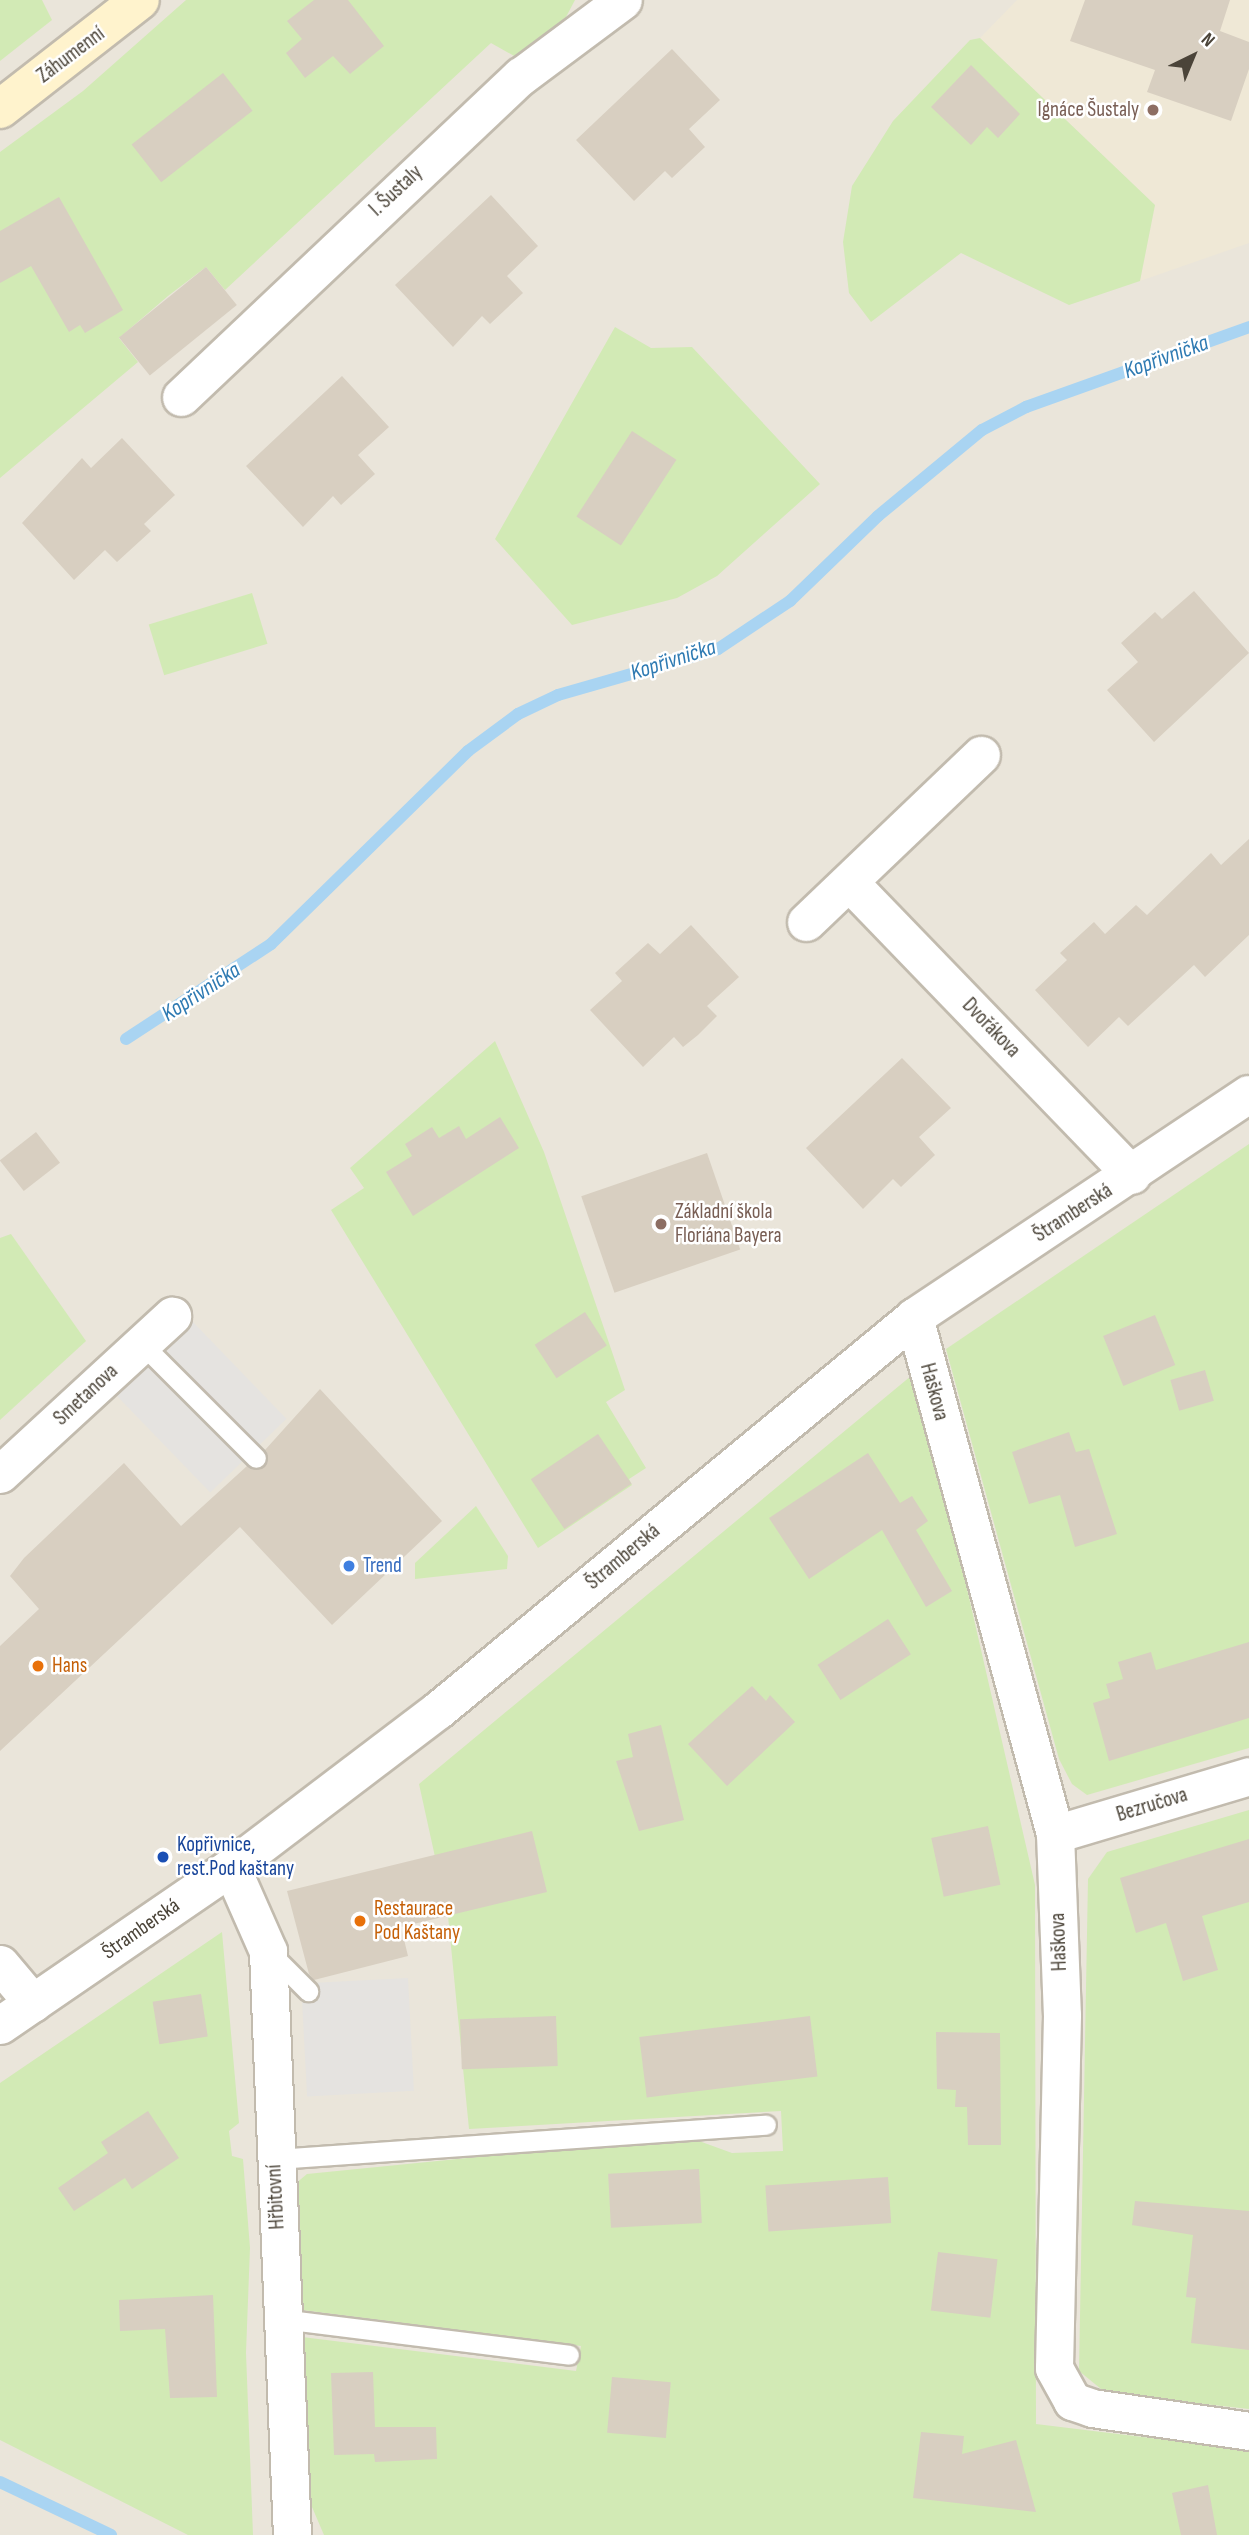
<!DOCTYPE html>
<meta charset="utf-8">
<style>
body{margin:0}
#map{position:relative;width:1249px;height:2535px;overflow:hidden;background:#f6f3ec;font-family:"Sofia Sans Condensed",sans-serif}
div>[style]{position:absolute}
.residential>*{inset:0;background:#eae5da;transform-origin:0 0}
.education>*{inset:0;background:#efe8d6}
.green>*{inset:0;background:#d2eab5;transform-origin:0 0}
.parking>*{inset:0;background:#e5e3e0;transform-origin:0 0}
.stream>*{height:12px;margin:-6px;padding:0 6px;transform-origin:6px;border-radius:6px;background:#a9d4f2}
.building>*{inset:0;background:#d8cfc1;transform-origin:0 0}
.roads{filter:drop-shadow(2px 0 #c2bbae) drop-shadow(-2px 0 #c2bbae) drop-shadow(0 2px #c2bbae) drop-shadow(0 -2px #c2bbae)}
.lane>*{height:19px;margin:-9.5px;padding:0 9.5px;transform-origin:9.5px;border-radius:9.5px;background:#fff}
.street>*{height:37px;margin:-18.5px;padding:0 18.5px;transform-origin:18.5px;border-radius:18.5px;background:#fff}
.secondary>*{height:38px;margin:-19px;padding:0 19px;transform-origin:19px;border-radius:19px;background:#fff3cd}
.dots>*{width:19px;height:19px;translate:-50% -50%;box-sizing:border-box;border:4px solid #fff;border-radius:50%}
span{translate:-50% -50%;white-space:nowrap;text-align:center;line-height:1.15;-webkit-text-stroke:5px #fff;paint-order:stroke}
.street-label{font-size:21px;color:#4b4439}
.education-label{font-size:21px;color:#785e54}
.right{translate:-100% -50%;text-align:right}
.left{translate:0 -50%;text-align:left}
.shop-label{font-size:21px;color:#366cbe}
.food-label{font-size:21px;color:#c56008}
.transit-label{font-size:21px;color:#164399}
.water-label{font-size:23px;color:#2e7ab2;font-style:italic}
.north{position:absolute;left:1158px;top:21px;width:70px;height:70px;-webkit-text-stroke:5px #fff;paint-order:stroke;rotate:43deg;font-size:19px;font-weight:700;line-height:28px;text-align:center;color:#4b4439}
.north::after{content:'';display:block;margin:auto;width:24px;height:32px;background:#4b4439;clip-path:polygon(50% 0,100% 100%,50% 72%,0 100%)}
</style>
<div id="map">
<div class="residential">
<div style="left:0;top:0;width:1249px;height:2535px"></div>
</div>
<div class="education">
<div style="clip-path:polygon(1017px 0,1249px 0,1249px 243px,1140px 281px,1155px 205px,980px 38px)"></div>
</div>
<div class="green">
<div style="clip-path:polygon(0 0,42px 0,52px 20px,0 61px)"></div>
<div style="clip-path:polygon(186px 0,575px 0,566px 17px,516px 57px,491px 43px,225px 290px,206px 267px,168px 296px,119px 338px,138px 362px,0 478px,0 152px,83px 91px)"></div>
<div style="clip-path:polygon(980px 38px,1155px 205px,1140px 281px,1069px 305px,961px 253px,871px 322px,849px 293px,843px 242px,852px 186px,893px 121px,970px 40px)"></div>
<div style="clip-path:polygon(615px 327px,651px 348px,692px 347px,820px 484px,717px 576px,677px 598px,572px 625px,495px 539px)"></div>
<div style="left:252px;top:593px;width:53px;height:108px;rotate:73deg"></div>
<div style="clip-path:polygon(495px 1041px,544px 1152px,625px 1390px,606px 1402px,646px 1468px,629px 1479px,632px 1485px,538px 1548px,331px 1210px,364px 1188px,350px 1168px)"></div>
<div style="clip-path:polygon(1249px 1144px,1249px 1748px,1087px 1795px,1072px 1784px,1059px 1759px,946px 1349px)"></div>
<div style="clip-path:polygon(11px 1234px,86px 1341px,0 1420px,0 1238px)"></div>
<div style="clip-path:polygon(917px 1371px,1035px 1885px,1036px 2424px,1249px 2450px,1249px 2535px,324px 2535px,309px 2500px,302px 2337px,576px 2371px,581px 2346px,302px 2310px,295px 2184px,307px 2174px,599px 2145px,699px 2141px,732px 2153px,783px 2151px,781px 2111px,469px 2129px,448px 1916px,419px 1784px)"></div>
<div style="clip-path:polygon(476px 1506px,508px 1556px,507px 1569px,415px 1579px,415px 1563px)"></div>
<div style="clip-path:polygon(1249px 1810px,1249px 2409px,1106px 2393px,1079px 2371px,1088px 1879px,1107px 1852px)"></div>
<div style="clip-path:polygon(222px 1932px,239px 2123px,229px 2131px,232px 2156px,243px 2159px,250px 2248px,246px 2353px,253px 2535px,188px 2535px,0 2440px,0 2083px)"></div>
</div>
<div class="parking">
<div style="left:192px;top:1321px;width:136px;height:106px;rotate:46deg"></div>
<div style="left:408px;top:1978px;width:113px;height:107px;rotate:87deg"></div>
</div>
<div class="stream">
<div style="left:126px;top:1039px;width:173px;rotate:-33.2deg"></div>
<div style="left:271px;top:944px;width:276px;rotate:-44.4deg"></div>
<div style="left:468px;top:751px;width:62px;rotate:-36.5deg"></div>
<div style="left:518px;top:714px;width:44px;rotate:-25.4deg"></div>
<div style="left:558px;top:695px;width:166px;rotate:-16deg"></div>
<div style="left:718px;top:649px;width:87px;rotate:-33.7deg"></div>
<div style="left:790px;top:601px;width:122px;rotate:-44deg"></div>
<div style="left:878px;top:516px;width:135px;rotate:-39.6deg"></div>
<div style="left:982px;top:430px;width:50px;rotate:-27.6deg"></div>
<div style="left:1026px;top:407px;width:237px;rotate:-19.7deg"></div>
<div style="left:0;top:2482px;width:123px;rotate:25.5deg"></div>
</div>
<div class="building">
<div style="clip-path:polygon(314px 0,348px 0,384px 46px,350px 74px,333px 56px,305px 78px,286px 53px,302px 39px,287px 21px)"></div>
<div style="clip-path:polygon(1085px 0,1230px 0,1220px 31px,1249px 42px,1249px 69px,1231px 121px,1147px 92px,1155px 70px,1070px 41px)"></div>
<div style="clip-path:polygon(672px 49px,720px 100px,689px 129px,705px 147px,672px 178px,665px 171px,634px 201px,576px 140px)"></div>
<div style="clip-path:polygon(971px 65px,1020px 114px,998px 138px,987px 127px,971px 145px,931px 107px)"></div>
<div style="left:223px;top:73px;width:48px;height:116px;rotate:52deg"></div>
<div style="clip-path:polygon(491px 195px,538px 246px,507px 276px,523px 293px,490px 324px,482px 316px,453px 347px,395px 285px)"></div>
<div style="clip-path:polygon(59px 197px,123px 310px,85px 333px,80px 325px,69px 332px,31px 266px,0 283px,0 231px)"></div>
<div style="left:206px;top:267px;width:49px;height:112px;rotate:51deg"></div>
<div style="clip-path:polygon(342px 376px,389px 427px,358px 455px,375px 474px,341px 505px,333px 496px,303px 527px,246px 466px)"></div>
<div style="left:632px;top:431px;width:53px;height:102px;rotate:33deg"></div>
<div style="clip-path:polygon(122px 438px,175px 495px,144px 524px,151px 531px,117px 562px,105px 550px,74px 580px,22px 523px,82px 458px,91px 468px)"></div>
<div style="clip-path:polygon(1194px 591px,1249px 653px,1154px 742px,1107px 690px,1138px 662px,1121px 643px,1155px 612px,1162px 619px)"></div>
<div style="clip-path:polygon(1249px 839px,1249px 935px,1205px 977px,1194px 965px,1128px 1026px,1119px 1017px,1088px 1047px,1035px 990px,1067px 960px,1060px 953px,1094px 922px,1105px 934px,1136px 905px,1147px 915px,1211px 853px,1221px 865px)"></div>
<div style="clip-path:polygon(691px 925px,739px 977px,707px 1006px,717px 1016px,698px 1035px,683px 1047px,674px 1037px,643px 1067px,590px 1010px,622px 981px,615px 973px,648px 943px,660px 954px)"></div>
<div style="clip-path:polygon(902px 1058px,951px 1108px,919px 1137px,935px 1155px,901px 1187px,893px 1179px,863px 1209px,806px 1148px)"></div>
<div style="clip-path:polygon(500px 1117px,519px 1148px,413px 1216px,386px 1172px,412px 1156px,405px 1144px,432px 1127px,439px 1138px,459px 1126px,466px 1139px)"></div>
<div style="left:36px;top:1132px;width:39px;height:46px;rotate:52deg"></div>
<div style="left:707px;top:1153px;width:102px;height:133px;rotate:71deg"></div>
<div style="left:585px;top:1312px;width:40px;height:60px;rotate:57deg"></div>
<div style="left:1155px;top:1315px;width:54px;height:56px;rotate:68deg"></div>
<div style="left:1205px;top:1370px;width:32px;height:36px;rotate:74deg"></div>
<div style="clip-path:polygon(320px 1389px,442px 1521px,332px 1625px,240px 1527px,0 1751px,0 1646px,39px 1609px,10px 1576px,24px 1558px,124px 1463px,181px 1526px,247px 1466px,264px 1467px,265px 1450px)"></div>
<div style="clip-path:polygon(1069px 1432px,1076px 1452px,1089px 1449px,1117px 1534px,1075px 1547px,1060px 1495px,1029px 1504px,1012px 1452px)"></div>
<div style="left:598px;top:1434px;width:60px;height:81px;rotate:56deg"></div>
<div style="clip-path:polygon(868px 1453px,900px 1503px,912px 1496px,928px 1521px,916px 1530px,952px 1591px,926px 1607px,882px 1530px,809px 1579px,769px 1518px)"></div>
<div style="left:888px;top:1619px;width:42px;height:84px;rotate:57deg"></div>
<div style="clip-path:polygon(1249px 1642px,1249px 1718px,1109px 1761px,1093px 1703px,1110px 1698px,1106px 1684px,1123px 1679px,1118px 1662px,1151px 1652px,1156px 1670px)"></div>
<div style="clip-path:polygon(752px 1686px,766px 1701px,770px 1695px,795px 1722px,727px 1786px,688px 1744px)"></div>
<div style="clip-path:polygon(661px 1725px,684px 1820px,639px 1831px,616px 1761px,633px 1757px,628px 1734px)"></div>
<div style="left:988px;top:1826px;width:60px;height:58px;rotate:78deg"></div>
<div style="clip-path:polygon(532px 1831px,547px 1892px,401px 1927px,408px 1956px,314px 1980px,309px 1974px,287px 1891px)"></div>
<div style="clip-path:polygon(1249px 1839px,1249px 1902px,1202px 1916px,1218px 1970px,1183px 1981px,1166px 1923px,1136px 1933px,1120px 1878px)"></div>
<div style="left:201px;top:1994px;width:43px;height:49px;rotate:81deg"></div>
<div style="left:556px;top:2016px;width:50px;height:96px;rotate:88deg"></div>
<div style="left:810px;top:2016px;width:61px;height:172px;rotate:83deg"></div>
<div style="clip-path:polygon(936px 2032px,1000px 2033px,1001px 2145px,968px 2145px,967px 2107px,955px 2107px,956px 2090px,937px 2089px)"></div>
<div style="clip-path:polygon(148px 2111px,179px 2158px,132px 2189px,125px 2178px,74px 2211px,58px 2188px,108px 2153px,101px 2142px)"></div>
<div style="left:699px;top:2169px;width:54px;height:91px;rotate:87deg"></div>
<div style="left:888px;top:2177px;width:46px;height:123px;rotate:86deg"></div>
<div style="clip-path:polygon(1135px 2201px,1249px 2211px,1249px 2350px,1191px 2343px,1196px 2298px,1186px 2297px,1193px 2235px,1132px 2225px)"></div>
<div style="left:938px;top:2252px;width:60px;height:59px;rotate:7deg"></div>
<div style="clip-path:polygon(213px 2295px,217px 2397px,170px 2398px,165px 2329px,120px 2331px,119px 2300px)"></div>
<div style="clip-path:polygon(373px 2372px,375px 2427px,436px 2427px,437px 2459px,375px 2462px,374px 2454px,334px 2455px,331px 2373px)"></div>
<div style="left:612px;top:2377px;width:59px;height:56px;rotate:5deg"></div>
<div style="clip-path:polygon(921px 2432px,964px 2436px,962px 2454px,1016px 2440px,1036px 2512px,913px 2498px)"></div>
<div style="clip-path:polygon(1208px 2485px,1217px 2535px,1181px 2535px,1172px 2493px)"></div>
</div>
<div class="roads">
<div class="lane">
<div style="left:142px;top:1344px;width:161px;rotate:45deg"></div>
<div style="left:268px;top:1951px;width:57px;rotate:45deg"></div>
<div style="left:275px;top:2159px;width:492px;rotate:-4deg"></div>
<div style="left:282px;top:2319px;width:289px;rotate:7.1deg"></div>
</div>
<div class="street">
<div style="left:181px;top:397px;width:468px;rotate:-43.4deg"></div>
<div style="left:521px;top:76px;width:127px;rotate:-36.7deg"></div>
<div style="left:849px;top:882px;width:407px;rotate:46deg"></div>
<div style="left:806px;top:922px;width:242px;rotate:-43.7deg"></div>
<div style="left:914px;top:1317px;width:536px;rotate:74.74deg"></div>
<div style="left:1055px;top:1834px;width:181px;rotate:87.8deg"></div>
<div style="left:1062px;top:2015px;width:353px;rotate:91.3deg"></div>
<div style="left:1054px;top:2368px;width:38px;rotate:61deg"></div>
<div style="left:1072px;top:2401px;width:21px;rotate:19deg"></div>
<div style="left:1092px;top:2408px;width:159px;rotate:8.3deg"></div>
<div style="left:0;top:1474px;width:234px;rotate:-42.6deg"></div>
<div style="left:1055px;top:1834px;width:202px;rotate:-16.6deg"></div>
<div style="left:231px;top:1867px;width:92px;rotate:66.2deg"></div>
<div style="left:268px;top:1951px;width:584px;rotate:87.65deg"></div>
<div style="left:0;top:1964px;width:51px;rotate:49.8deg"></div>
<div style="left:0;top:2025px;width:280px;rotate:-34.4deg"></div>
<div style="left:231px;top:1867px;width:260px;rotate:-37.2deg"></div>
<div style="left:438px;top:1710px;width:617px;rotate:-39.54deg"></div>
<div style="left:914px;top:1317px;width:402px;rotate:-33.7deg"></div>
</div>
<div class="secondary">
<div style="left:0;top:109px;width:177px;rotate:-37.9deg"></div>
</div>
</div>
<div class="dots">
<div style="left:1153px;top:110px;background:#8d6e63"></div>
<div style="left:661px;top:1224px;background:#8d6e63"></div>
<div style="left:349px;top:1566px;background:#3f7fe0"></div>
<div style="left:38px;top:1666px;background:#e8710a"></div>
<div style="left:163px;top:1857px;background:#1a4fb4"></div>
<div style="left:360px;top:1921px;background:#e8710a"></div>
</div>
<div class="street-label">
<span style="left:71px;top:55px;rotate:-37deg">Záhumenní</span>
<span style="left:396px;top:191px;rotate:-43deg">I. Šustaly</span>
<span style="left:991px;top:1028px;rotate:46deg">Dvořákova</span>
<span style="left:1073px;top:1213px;rotate:-33deg">Štramberská</span>
<span style="left:934px;top:1392px;rotate:75deg">Haškova</span>
<span style="left:86px;top:1395px;rotate:-43deg">Smetanova</span>
<span style="left:623px;top:1557px;rotate:-40deg">Štramberská</span>
<span style="left:1152px;top:1805px;rotate:-17deg">Bezručova</span>
<span style="left:141px;top:1929px;rotate:-35deg">Štramberská</span>
<span style="left:1059px;top:1942px;rotate:-92deg">Haškova</span>
<span style="left:276px;top:2197px;rotate:-93deg">Hřbitovní</span>
</div>
<div class="education-label">
<span class="right" style="left:1139px;top:110px">Ignáce Šustaly</span>
<span class="left" style="left:675px;top:1224px">Základní škola<br>Floriána Bayera</span>
</div>
<div class="shop-label">
<span class="left" style="left:363px;top:1566px">Trend</span>
</div>
<div class="food-label">
<span class="left" style="left:52px;top:1666px">Hans</span>
<span class="left" style="left:374px;top:1921px">Restaurace<br>Pod Kaštany</span>
</div>
<div class="transit-label">
<span class="left" style="left:177px;top:1857px">Kopřivnice,<br>rest.Pod kaštany</span>
</div>
<div class="water-label">
<span style="left:1166px;top:357px;rotate:-20deg">Kopřivnička</span>
<span style="left:673px;top:660px;rotate:-18deg">Kopřivnička</span>
<span style="left:201px;top:992px;rotate:-33deg">Kopřivnička</span>
</div>
<div class="north">N</div>
</div>
